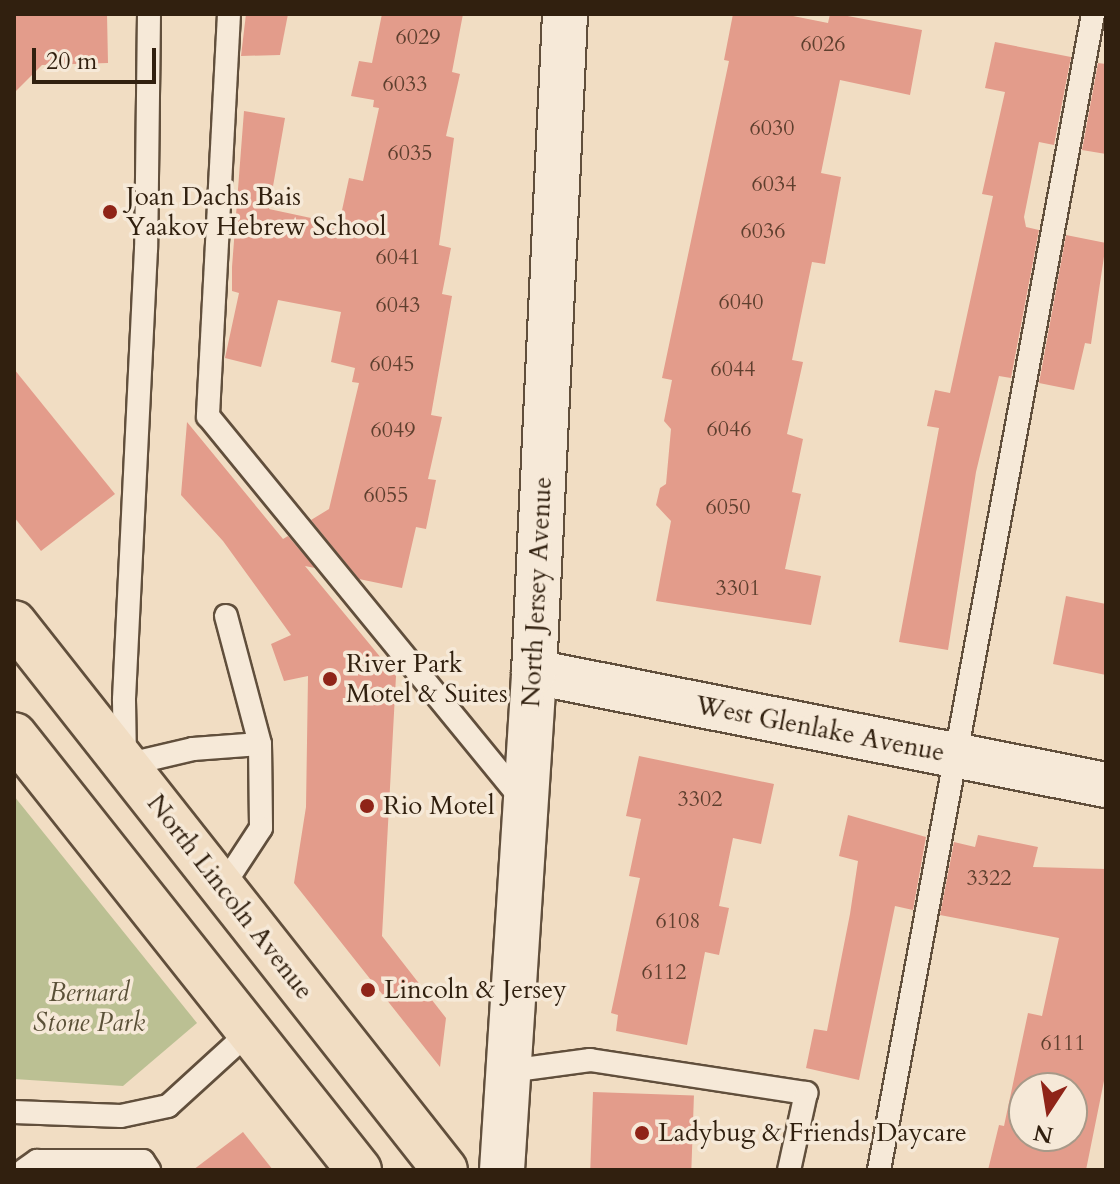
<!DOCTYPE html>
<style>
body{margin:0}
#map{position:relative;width:1120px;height:1184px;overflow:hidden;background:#f1ddc3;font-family:Cardo,serif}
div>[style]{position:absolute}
.green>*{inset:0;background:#bbc093}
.building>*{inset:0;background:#e39c8b;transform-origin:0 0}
.roads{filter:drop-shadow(2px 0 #614f3c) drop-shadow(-2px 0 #614f3c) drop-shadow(0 2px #614f3c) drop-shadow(0 -2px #614f3c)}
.lane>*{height:22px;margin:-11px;padding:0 11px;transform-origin:11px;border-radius:11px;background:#f6e9d8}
.street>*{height:44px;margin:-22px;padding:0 22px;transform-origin:22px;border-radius:22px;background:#f6e9d8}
.secondary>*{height:44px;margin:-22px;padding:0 22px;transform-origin:22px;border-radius:22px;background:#f6e9d8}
.primary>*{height:44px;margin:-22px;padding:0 22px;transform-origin:22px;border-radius:22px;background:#f1ddc3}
.dots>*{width:22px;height:22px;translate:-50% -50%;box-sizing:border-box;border:4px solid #f6e9d8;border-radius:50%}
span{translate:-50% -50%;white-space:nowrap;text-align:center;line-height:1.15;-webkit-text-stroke:7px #f6e9d8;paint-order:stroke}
.number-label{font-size:22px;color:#5e3f2e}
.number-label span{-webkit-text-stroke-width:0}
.poi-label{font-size:26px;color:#31200f}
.left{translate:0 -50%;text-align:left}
.street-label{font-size:26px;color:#31200f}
.park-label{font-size:26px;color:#5a5037;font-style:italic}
.frame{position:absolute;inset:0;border:16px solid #31200f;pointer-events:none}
.north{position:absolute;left:1008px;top:1072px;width:80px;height:80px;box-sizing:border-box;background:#f6e9d8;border:2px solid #a79988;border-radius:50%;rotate:192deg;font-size:22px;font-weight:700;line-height:32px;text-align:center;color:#31200f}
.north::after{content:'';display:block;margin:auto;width:28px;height:36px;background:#8f2418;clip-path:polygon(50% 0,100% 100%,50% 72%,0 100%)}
.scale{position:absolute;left:32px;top:48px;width:124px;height:36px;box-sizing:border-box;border:4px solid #31200f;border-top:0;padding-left:10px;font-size:24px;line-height:28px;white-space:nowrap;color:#31200f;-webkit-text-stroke:6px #f6e9d8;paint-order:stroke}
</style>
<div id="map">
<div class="green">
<div style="clip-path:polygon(14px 796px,197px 1023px,123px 1086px,14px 1079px)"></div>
</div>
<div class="building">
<div style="clip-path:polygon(14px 14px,107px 14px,108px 63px,42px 65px,14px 93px)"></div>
<div style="clip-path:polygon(246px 14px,288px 14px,280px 55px,241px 56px)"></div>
<div style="clip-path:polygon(382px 14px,463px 14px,452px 72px,460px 74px,446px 136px,454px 138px,439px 245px,451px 248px,442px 294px,452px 296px,431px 415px,442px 417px,428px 479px,436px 480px,426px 529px,416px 527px,402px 588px,359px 579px,311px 520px,329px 509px,359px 383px,352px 382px,355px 368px,331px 362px,341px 312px,278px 300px,261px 367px,225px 358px,239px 293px,232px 291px,232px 267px,244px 111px,285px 118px,269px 209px,339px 224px,349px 178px,363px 181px,379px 108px,373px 107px,374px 100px,351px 96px,359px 61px,372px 63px)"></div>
<div style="clip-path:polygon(733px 14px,783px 14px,828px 23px,830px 14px,837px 14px,922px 30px,910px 95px,840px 80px,821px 173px,841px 177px,825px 264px,812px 262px,792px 360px,803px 362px,787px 434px,803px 439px,792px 492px,801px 494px,785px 569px,821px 576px,811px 625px,656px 601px,671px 521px,656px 505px,660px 488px,666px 484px,671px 429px,664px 421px,672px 380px,662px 378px,729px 61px,724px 60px)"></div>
<div style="clip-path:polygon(995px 42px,1071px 57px,1054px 145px,1039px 142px,1024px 217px,1026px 227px,1039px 230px,1011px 378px,999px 376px,976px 472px,948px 650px,899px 642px,939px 428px,927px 426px,935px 390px,950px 393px,993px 196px,982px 194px,1005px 92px,985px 88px)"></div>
<div style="clip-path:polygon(1098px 63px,1106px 64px,1106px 154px,1082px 150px)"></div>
<div style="clip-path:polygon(1066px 235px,1106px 243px,1091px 344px,1085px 343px,1074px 390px,1039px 383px)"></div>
<div style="clip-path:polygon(14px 369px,115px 494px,41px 551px,14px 517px)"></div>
<div style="clip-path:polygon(187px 422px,283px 539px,288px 536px,315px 568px,305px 566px,396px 676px,382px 936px,446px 1018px,440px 1067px,294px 883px,306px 807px,308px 676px,284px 681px,271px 644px,291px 635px,223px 541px,181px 495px)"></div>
<div style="clip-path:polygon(1066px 596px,1106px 604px,1106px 675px,1053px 664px)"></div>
<div style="clip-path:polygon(639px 756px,774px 784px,761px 844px,733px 838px,719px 906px,729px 908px,719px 955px,705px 952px,687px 1045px,616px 1031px,618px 1015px,611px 1013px,640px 878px,629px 876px,641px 819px,626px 816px)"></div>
<div style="clip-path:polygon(848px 815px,926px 837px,913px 910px,895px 906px,859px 1080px,806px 1068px,814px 1029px,827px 1031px,850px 914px,858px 861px,839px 856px)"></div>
<div style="clip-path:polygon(evenodd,978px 835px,1038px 847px,1033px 867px,1106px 869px,1106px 1071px,1086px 1170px,988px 1170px,999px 1125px,1004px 1126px,1028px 1013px,1042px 1016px,1059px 938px,940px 915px,954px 842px,975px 847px,978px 835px,1024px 1088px,1072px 1088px,1072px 1136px,1024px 1136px,1024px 1088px)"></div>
<div style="left:593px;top:1092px;width:101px;height:78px;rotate:2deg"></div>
<div style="clip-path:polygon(243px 1132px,273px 1170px,193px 1170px)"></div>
</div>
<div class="roads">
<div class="lane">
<div style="left:149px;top:14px;width:235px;rotate:90.7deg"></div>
<div style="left:146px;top:249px;width:452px;rotate:92.8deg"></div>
<div style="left:124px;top:700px;width:65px;rotate:89.1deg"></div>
<div style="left:125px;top:765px;width:70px;rotate:-13.2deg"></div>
<div style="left:193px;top:749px;width:67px;rotate:-4.3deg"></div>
<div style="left:260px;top:744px;width:84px;rotate:89.3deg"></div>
<div style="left:261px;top:828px;width:69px;rotate:123.2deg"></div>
<div style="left:229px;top:14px;width:403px;rotate:93deg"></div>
<div style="left:208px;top:416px;width:496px;rotate:50.7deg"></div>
<div style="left:226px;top:616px;width:132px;rotate:75.1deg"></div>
<div style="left:509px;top:1071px;width:82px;rotate:-7.7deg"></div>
<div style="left:590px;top:1060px;width:219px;rotate:8.7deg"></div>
<div style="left:806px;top:1093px;width:79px;rotate:102.4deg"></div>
<div style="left:14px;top:1112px;width:107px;rotate:2.1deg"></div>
<div style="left:121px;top:1116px;width:48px;rotate:-12deg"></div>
<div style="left:168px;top:1106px;width:110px;rotate:-42.4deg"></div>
<div style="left:24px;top:1170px;width:16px;rotate:-35deg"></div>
<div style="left:37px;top:1161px;width:106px"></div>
<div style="left:143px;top:1161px;width:11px;rotate:56deg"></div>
<div style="left:879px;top:1170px;width:1176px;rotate:-79.51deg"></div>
</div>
<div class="street">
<div style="left:534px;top:672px;width:583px;rotate:11.18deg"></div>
</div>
<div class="secondary">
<div style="left:502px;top:1170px;width:499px;rotate:-86.3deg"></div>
<div style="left:534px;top:672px;width:659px;rotate:-87.3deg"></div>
</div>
<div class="primary">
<div style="left:14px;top:623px;width:696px;rotate:51.76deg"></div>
<div style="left:14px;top:735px;width:555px;rotate:51.58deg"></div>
</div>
</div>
<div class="dots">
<div style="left:110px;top:212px;background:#8f2418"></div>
<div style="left:330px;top:679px;background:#8f2418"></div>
<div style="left:367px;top:806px;background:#8f2418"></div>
<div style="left:368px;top:990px;background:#8f2418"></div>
<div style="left:642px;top:1133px;background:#8f2418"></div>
</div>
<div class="number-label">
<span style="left:418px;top:38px">6029</span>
<span style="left:823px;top:45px">6026</span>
<span style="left:405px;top:85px">6033</span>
<span style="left:772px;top:129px">6030</span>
<span style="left:410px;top:154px">6035</span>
<span style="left:774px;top:185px">6034</span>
<span style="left:763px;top:232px">6036</span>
<span style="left:398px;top:258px">6041</span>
<span style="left:741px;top:303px">6040</span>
<span style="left:398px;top:306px">6043</span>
<span style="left:392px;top:365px">6045</span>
<span style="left:733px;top:370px">6044</span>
<span style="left:729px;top:430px">6046</span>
<span style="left:393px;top:431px">6049</span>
<span style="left:386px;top:496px">6055</span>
<span style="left:728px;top:508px">6050</span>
<span style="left:738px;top:589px">3301</span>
<span style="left:700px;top:800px">3302</span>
<span style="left:989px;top:879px">3322</span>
<span style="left:678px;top:922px">6108</span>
<span style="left:664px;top:973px">6112</span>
<span style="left:1063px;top:1044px">6111</span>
</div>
<div class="poi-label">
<span class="left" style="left:126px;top:212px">Joan Dachs Bais<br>Yaakov Hebrew School</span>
<span class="left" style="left:346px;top:679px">River Park<br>Motel &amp; Suites</span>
<span class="left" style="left:383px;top:806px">Rio Motel</span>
<span class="left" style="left:384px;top:990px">Lincoln &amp; Jersey</span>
<span class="left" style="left:658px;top:1133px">Ladybug &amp; Friends Daycare</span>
</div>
<div class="street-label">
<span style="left:537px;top:592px;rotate:-87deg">North Jersey Avenue</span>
<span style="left:820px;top:729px;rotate:11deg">West Glenlake Avenue</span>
<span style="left:230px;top:897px;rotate:52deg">North Lincoln Avenue</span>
</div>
<div class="park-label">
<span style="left:89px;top:1008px">Bernard<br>Stone Park</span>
</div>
<div class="frame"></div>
<div class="north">N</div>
<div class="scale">20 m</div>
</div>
